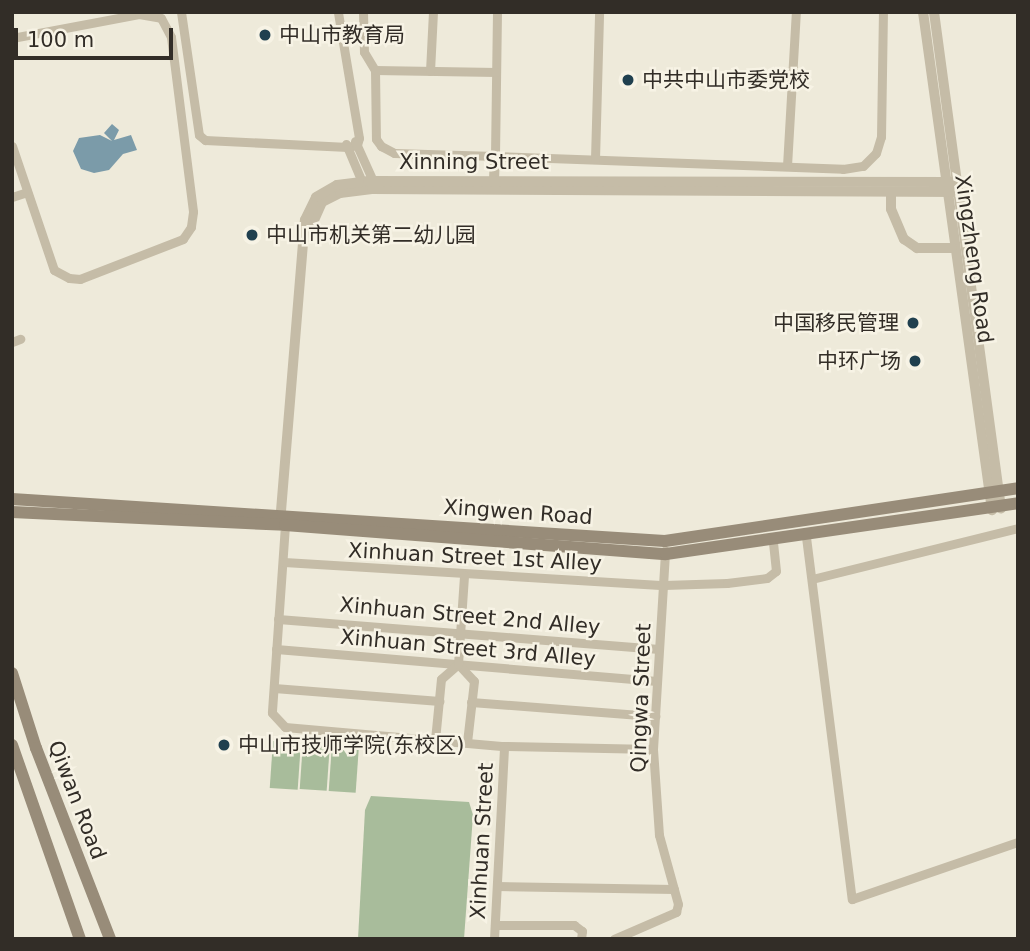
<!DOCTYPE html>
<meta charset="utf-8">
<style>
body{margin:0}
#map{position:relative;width:1030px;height:951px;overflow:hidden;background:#eeeada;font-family:"DejaVu Sans","Noto Sans SC",sans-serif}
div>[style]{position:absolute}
.green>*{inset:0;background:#a8bc9b;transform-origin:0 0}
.water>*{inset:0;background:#7b9ba9}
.minor>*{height:9px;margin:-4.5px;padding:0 4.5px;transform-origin:4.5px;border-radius:4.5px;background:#c5bca7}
.tertiary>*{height:10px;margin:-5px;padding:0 5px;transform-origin:5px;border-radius:5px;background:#c5bca7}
.secondary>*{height:12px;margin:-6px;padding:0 6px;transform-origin:6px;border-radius:6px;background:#988c79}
.dots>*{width:19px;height:19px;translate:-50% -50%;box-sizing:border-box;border:4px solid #f7f3e5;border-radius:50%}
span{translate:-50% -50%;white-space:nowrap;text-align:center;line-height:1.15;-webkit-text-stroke:5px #f7f3e5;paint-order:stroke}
.poi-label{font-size:21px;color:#322d27}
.left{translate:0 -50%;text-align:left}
.right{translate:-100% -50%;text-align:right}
.street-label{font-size:21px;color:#322d27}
.frame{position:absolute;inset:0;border:14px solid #322d27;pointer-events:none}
.scale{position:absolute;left:14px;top:28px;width:159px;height:32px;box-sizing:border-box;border:4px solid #322d27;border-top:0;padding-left:9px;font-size:21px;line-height:24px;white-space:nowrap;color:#322d27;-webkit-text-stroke:5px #f7f3e5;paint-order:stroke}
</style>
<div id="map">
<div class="green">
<div style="left:273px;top:741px;width:28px;height:47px;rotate:4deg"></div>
<div style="left:303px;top:742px;width:27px;height:47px;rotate:4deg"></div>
<div style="left:332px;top:744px;width:27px;height:47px;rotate:4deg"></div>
<div style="clip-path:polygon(371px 796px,469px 802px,473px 815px,464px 939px,358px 939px,365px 810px)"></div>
</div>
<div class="water">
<div style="clip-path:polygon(112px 124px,119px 130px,114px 140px,131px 135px,137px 150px,123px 154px,109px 170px,94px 173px,81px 169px,73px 151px,79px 138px,100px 135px,112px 141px,104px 133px)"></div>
</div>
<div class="minor">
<div style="left:181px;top:12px;width:124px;rotate:81.7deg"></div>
<div style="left:199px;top:135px;width:8px;rotate:40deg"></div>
<div style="left:205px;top:140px;width:143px;rotate:2.8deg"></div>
<div style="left:348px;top:147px;width:9px;rotate:-13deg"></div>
<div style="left:357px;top:145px;width:7px;rotate:-74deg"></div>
<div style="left:359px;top:138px;width:128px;rotate:-99.5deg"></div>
<div style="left:363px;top:12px;width:40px;rotate:88.6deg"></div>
<div style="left:364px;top:52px;width:21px;rotate:59deg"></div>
<div style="left:375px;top:70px;width:69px;rotate:89.2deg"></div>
<div style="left:376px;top:139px;width:9px;rotate:54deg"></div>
<div style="left:381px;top:146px;width:15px;rotate:28deg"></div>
<div style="left:394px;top:153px;width:101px;rotate:1.7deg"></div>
<div style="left:497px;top:12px;width:144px;rotate:90.8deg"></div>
<div style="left:495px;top:156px;width:348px;rotate:2.1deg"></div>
<div style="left:843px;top:169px;width:20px;rotate:-9deg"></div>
<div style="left:863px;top:166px;width:18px;rotate:-45deg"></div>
<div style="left:876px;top:153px;width:17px;rotate:-73deg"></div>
<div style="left:881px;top:137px;width:125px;rotate:-89.1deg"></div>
<div style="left:12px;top:38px;width:129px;rotate:-10.7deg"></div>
<div style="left:139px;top:14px;width:22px;rotate:10deg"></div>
<div style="left:161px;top:18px;width:21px;rotate:62deg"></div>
<div style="left:171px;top:37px;width:176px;rotate:82.8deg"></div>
<div style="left:193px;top:212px;width:15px;rotate:98deg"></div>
<div style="left:191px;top:227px;width:14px;rotate:124deg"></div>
<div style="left:183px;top:239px;width:110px;rotate:158.8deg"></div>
<div style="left:80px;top:279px;width:11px;rotate:-175deg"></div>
<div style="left:69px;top:278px;width:17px;rotate:-152deg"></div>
<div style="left:54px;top:270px;width:131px;rotate:-108.7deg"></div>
<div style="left:375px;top:70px;width:121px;rotate:0.9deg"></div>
<div style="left:430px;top:71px;width:59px;rotate:-87.1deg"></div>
<div style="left:355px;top:141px;width:44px;rotate:65.8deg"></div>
<div style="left:346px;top:144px;width:41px;rotate:67.2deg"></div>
<div style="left:595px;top:159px;width:147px;rotate:-88.4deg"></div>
<div style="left:787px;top:166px;width:154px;rotate:-86.7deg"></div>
<div style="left:12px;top:197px;width:16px;rotate:-18deg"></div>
<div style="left:12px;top:342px;width:9px;rotate:-21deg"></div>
<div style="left:285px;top:525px;width:188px;rotate:94deg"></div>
<div style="left:272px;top:713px;width:19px;rotate:47deg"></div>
<div style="left:285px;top:727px;width:220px;rotate:5deg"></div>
<div style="left:504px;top:746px;width:149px;rotate:1.2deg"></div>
<div style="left:806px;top:537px;width:365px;rotate:82.8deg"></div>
<div style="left:852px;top:899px;width:176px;rotate:-19deg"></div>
<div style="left:284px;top:562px;width:381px;rotate:3.5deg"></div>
<div style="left:664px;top:585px;width:63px;rotate:-1.8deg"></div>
<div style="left:727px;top:583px;width:40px;rotate:-7.1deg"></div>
<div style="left:767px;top:578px;width:11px;rotate:-38deg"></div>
<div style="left:776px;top:571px;width:30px;rotate:-96deg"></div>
<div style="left:812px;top:579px;width:212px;rotate:-13.9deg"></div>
<div style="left:278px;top:619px;width:382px;rotate:4.5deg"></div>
<div style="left:276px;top:649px;width:382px;rotate:4.8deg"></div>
<div style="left:458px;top:664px;width:23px;rotate:47deg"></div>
<div style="left:474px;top:681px;width:61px;rotate:96.5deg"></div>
<div style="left:274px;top:688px;width:166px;rotate:4.5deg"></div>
<div style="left:471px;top:702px;width:185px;rotate:4.4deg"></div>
<div style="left:435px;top:740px;width:61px;rotate:-84.4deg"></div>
<div style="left:441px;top:679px;width:23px;rotate:-41deg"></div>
<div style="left:458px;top:664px;width:89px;rotate:-86.1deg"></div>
<div style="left:497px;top:886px;width:177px;rotate:1deg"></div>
<div style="left:495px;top:925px;width:79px"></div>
<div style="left:574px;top:925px;width:10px;rotate:37deg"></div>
<div style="left:582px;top:931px;width:8px;rotate:97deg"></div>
<div style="left:494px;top:939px;width:193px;rotate:-87deg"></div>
<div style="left:614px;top:939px;width:68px;rotate:-23.5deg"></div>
<div style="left:676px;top:912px;width:8px;rotate:-76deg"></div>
<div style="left:678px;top:904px;width:72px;rotate:-105.4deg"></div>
<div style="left:659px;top:835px;width:86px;rotate:-94deg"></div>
<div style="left:653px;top:749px;width:199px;rotate:-86.5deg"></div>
</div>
<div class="tertiary">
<div style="left:923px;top:12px;width:503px;rotate:82.11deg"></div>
<div style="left:934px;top:12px;width:501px;rotate:82.31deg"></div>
<div style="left:494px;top:181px;width:25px;rotate:-88deg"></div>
<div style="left:891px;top:192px;width:17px;rotate:90deg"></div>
<div style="left:891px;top:209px;width:33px;rotate:67deg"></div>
<div style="left:904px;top:239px;width:16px;rotate:35deg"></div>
<div style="left:917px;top:248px;width:35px"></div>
<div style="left:311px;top:227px;width:27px;rotate:-66deg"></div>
<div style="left:322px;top:202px;width:20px;rotate:-27deg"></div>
<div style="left:340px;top:193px;width:32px;rotate:-7deg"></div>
<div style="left:372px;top:189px;width:586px;rotate:0.29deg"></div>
<div style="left:280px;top:523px;width:304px;rotate:-85.3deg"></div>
<div style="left:305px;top:220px;width:25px;rotate:-64deg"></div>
<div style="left:316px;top:197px;width:24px;rotate:-30deg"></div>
<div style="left:337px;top:185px;width:31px;rotate:-7deg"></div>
<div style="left:368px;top:181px;width:588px;rotate:0.1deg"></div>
</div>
<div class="secondary">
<div style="left:12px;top:499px;width:654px;rotate:3.68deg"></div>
<div style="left:665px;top:541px;width:357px;rotate:-8.5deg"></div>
<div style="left:12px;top:512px;width:273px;rotate:2.7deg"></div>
<div style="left:285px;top:525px;width:382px;rotate:4.4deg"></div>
<div style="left:666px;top:554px;width:356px;rotate:-8.2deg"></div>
<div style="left:12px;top:673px;width:79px;rotate:72.3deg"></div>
<div style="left:36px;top:748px;width:205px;rotate:68.8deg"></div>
<div style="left:12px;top:745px;width:206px;rotate:70.7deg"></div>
</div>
<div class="dots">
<div style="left:265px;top:35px;background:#20404f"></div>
<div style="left:628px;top:80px;background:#20404f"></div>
<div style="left:252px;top:235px;background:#20404f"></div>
<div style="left:913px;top:323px;background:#20404f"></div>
<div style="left:915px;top:361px;background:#20404f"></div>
<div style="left:224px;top:745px;background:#20404f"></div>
</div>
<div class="poi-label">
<span class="left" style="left:279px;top:35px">中山市教育局</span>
<span class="left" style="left:642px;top:80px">中共中山市委党校</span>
<span class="left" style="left:266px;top:235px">中山市机关第二幼儿园</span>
<span class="right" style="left:899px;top:323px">中国移民管理</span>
<span class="right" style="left:901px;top:361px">中环广场</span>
<span class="left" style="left:238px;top:745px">中山市技师学院(东校区)</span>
</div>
<div class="street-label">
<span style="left:474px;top:162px">Xinning Street</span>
<span style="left:974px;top:259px;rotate:82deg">Xingzheng Road</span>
<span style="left:518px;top:512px;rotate:4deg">Xingwen Road</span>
<span style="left:475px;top:557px;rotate:3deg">Xinhuan Street 1st Alley</span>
<span style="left:470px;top:616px;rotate:5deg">Xinhuan Street 2nd Alley</span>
<span style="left:468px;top:648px;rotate:5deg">Xinhuan Street 3rd Alley</span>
<span style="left:641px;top:698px;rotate:-88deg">Qingwa Street</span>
<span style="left:77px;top:800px;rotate:69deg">Qiwan Road</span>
<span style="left:482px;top:841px;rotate:-87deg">Xinhuan Street</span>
</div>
<div class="frame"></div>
<div class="scale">100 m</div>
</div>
